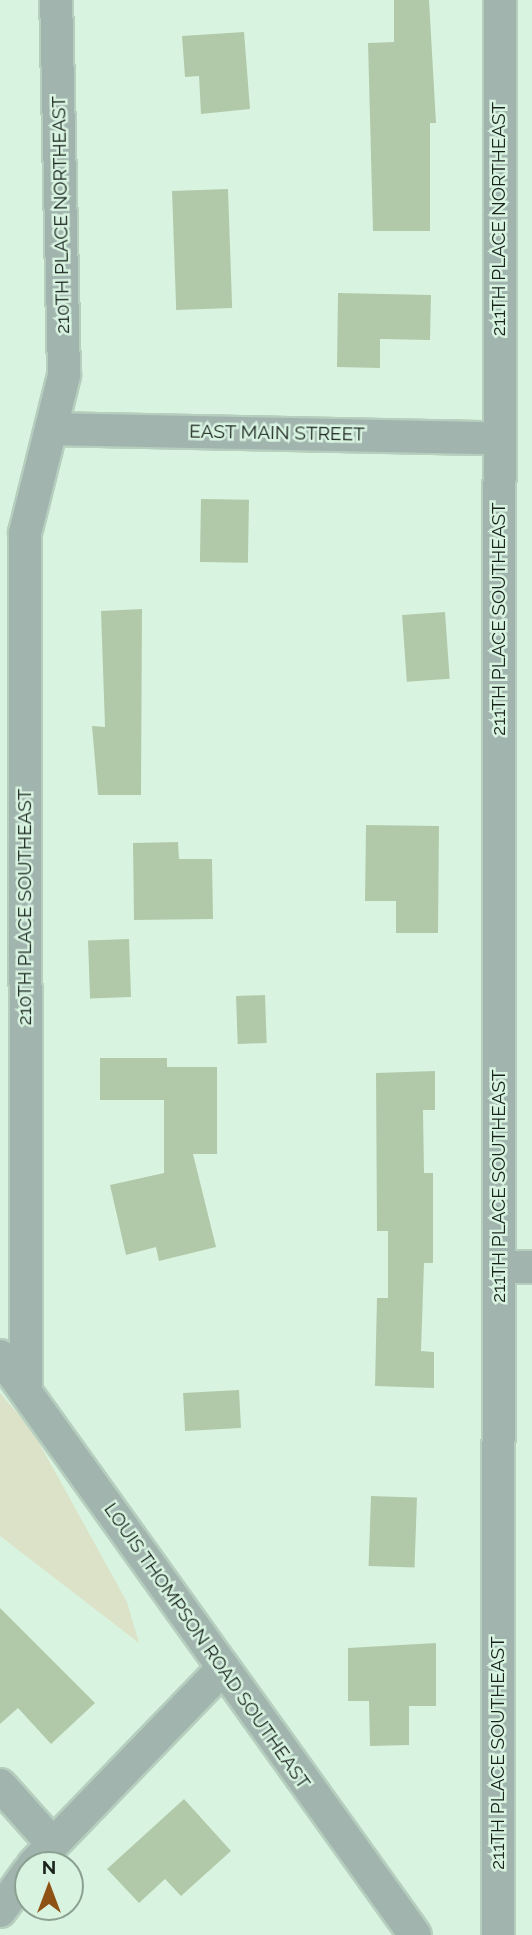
<!DOCTYPE html>
<style>
body{margin:0}
#map{position:relative;width:532px;height:1935px;overflow:hidden;background:#d8f4e1;font-family:Raleway,sans-serif}
div>[style]{position:absolute}
.green>*{inset:0;background:#dce2c7}
.building>*{inset:0;background:#b2c9a9;transform-origin:0 0}
.roads{filter:drop-shadow(2px 0 #b6cebe) drop-shadow(-2px 0 #b6cebe) drop-shadow(0 2px #b6cebe) drop-shadow(0 -2px #b6cebe)}
.minor>*{height:32px;margin:-16px;padding:0 16px;transform-origin:16px;border-radius:16px;background:#a1b4ae}
span{translate:-50% -50%;white-space:nowrap;text-align:center;line-height:1.15;-webkit-text-stroke:5px #d8f4e1;paint-order:stroke}
.street-label{font-size:19px;color:#19231c}
.north{position:absolute;left:14px;top:1851px;width:70px;height:70px;box-sizing:border-box;background:#d8f4e1;border:2px solid #8ca092;border-radius:50%;rotate:0deg;font-size:19px;font-weight:700;line-height:28px;text-align:center;color:#19231c}
.north::after{content:'';display:block;margin:auto;width:24px;height:32px;background:#8f5215;clip-path:polygon(50% 0,100% 100%,50% 72%,0 100%)}
</style>
<div id="map">
<div class="green">
<div style="clip-path:polygon(0 1393px,32px 1430px,127px 1602px,139px 1643px,0 1536px)"></div>
</div>
<div class="building">
<div style="clip-path:polygon(394px 0,429px 0,436px 123px,430px 123px,430px 231px,373px 231px,368px 43px,394px 42px)"></div>
<div style="clip-path:polygon(244px 32px,250px 109px,201px 114px,199px 76px,185px 77px,182px 36px)"></div>
<div style="left:228px;top:189px;width:119px;height:56px;rotate:88deg"></div>
<div style="clip-path:polygon(338px 293px,431px 295px,430px 340px,380px 339px,380px 368px,337px 367px)"></div>
<div style="left:201px;top:499px;width:48px;height:63px;rotate:1deg"></div>
<div style="clip-path:polygon(142px 609px,141px 795px,98px 795px,92px 726px,105px 727px,101px 611px)"></div>
<div style="left:445px;top:612px;width:67px;height:43px;rotate:86deg"></div>
<div style="clip-path:polygon(366px 825px,439px 826px,438px 933px,396px 933px,396px 901px,365px 901px)"></div>
<div style="clip-path:polygon(178px 842px,179px 859px,212px 859px,213px 919px,134px 920px,133px 843px)"></div>
<div style="left:129px;top:939px;width:58px;height:41px;rotate:88deg"></div>
<div style="left:265px;top:995px;width:48px;height:29px;rotate:88deg"></div>
<div style="clip-path:polygon(100px 1058px,167px 1058px,167px 1067px,217px 1067px,217px 1154px,193px 1154px,216px 1247px,159px 1261px,156px 1247px,126px 1255px,110px 1185px,164px 1173px,164px 1100px,100px 1100px)"></div>
<div style="clip-path:polygon(435px 1071px,435px 1110px,423px 1110px,424px 1173px,433px 1173px,433px 1263px,424px 1263px,421px 1351px,434px 1352px,434px 1388px,375px 1386px,377px 1298px,388px 1298px,388px 1231px,377px 1231px,376px 1073px)"></div>
<div style="left:239px;top:1390px;width:38px;height:56px;rotate:87deg"></div>
<div style="left:371px;top:1496px;width:46px;height:70px;rotate:2deg"></div>
<div style="clip-path:polygon(0 1608px,95px 1703px,51px 1744px,18px 1708px,0 1724px)"></div>
<div style="clip-path:polygon(436px 1643px,436px 1706px,409px 1706px,409px 1745px,370px 1746px,369px 1701px,348px 1701px,348px 1648px)"></div>
<div style="clip-path:polygon(184px 1799px,231px 1851px,181px 1896px,165px 1879px,139px 1903px,107px 1869px)"></div>
</div>
<div class="roads">
<div class="minor">
<div style="left:55px;top:429px;width:444px;rotate:1.2deg"></div>
<div style="left:499px;top:1267px;width:33px"></div>
<div style="left:0;top:1356px;width:712px;rotate:54.37deg"></div>
<div style="left:26px;top:1390px;width:857px;rotate:-90.07deg"></div>
<div style="left:25px;top:533px;width:163px;rotate:-76.1deg"></div>
<div style="left:64px;top:375px;width:375px;rotate:-91.2deg"></div>
<div style="left:0;top:1785px;width:75px;rotate:48.2deg"></div>
<div style="left:33px;top:1865px;width:272px;rotate:-46deg"></div>
<div style="left:0;top:1911px;width:48px;rotate:-54.3deg"></div>
<div style="left:498px;top:1935px;width:1935px;rotate:-89.94deg"></div>
</div>
</div>
<div class="street-label">
<span style="left:61px;top:215px;rotate:-91deg">210TH PLACE NORTHEAST</span>
<span style="left:499px;top:219px;rotate:-90deg">211TH PLACE NORTHEAST</span>
<span style="left:277px;top:433px;rotate:1deg">EAST MAIN STREET</span>
<span style="left:499px;top:619px;rotate:-90deg">211TH PLACE SOUTHEAST</span>
<span style="left:25px;top:907px;rotate:-90deg">210TH PLACE SOUTHEAST</span>
<span style="left:499px;top:1186px;rotate:-90deg">211TH PLACE SOUTHEAST</span>
<span style="left:207px;top:1646px;rotate:55deg">LOUIS THOMPSON ROAD SOUTHEAST</span>
<span style="left:498px;top:1753px;rotate:-90deg">211TH PLACE SOUTHEAST</span>
</div>
<div class="north">N</div>
</div>
